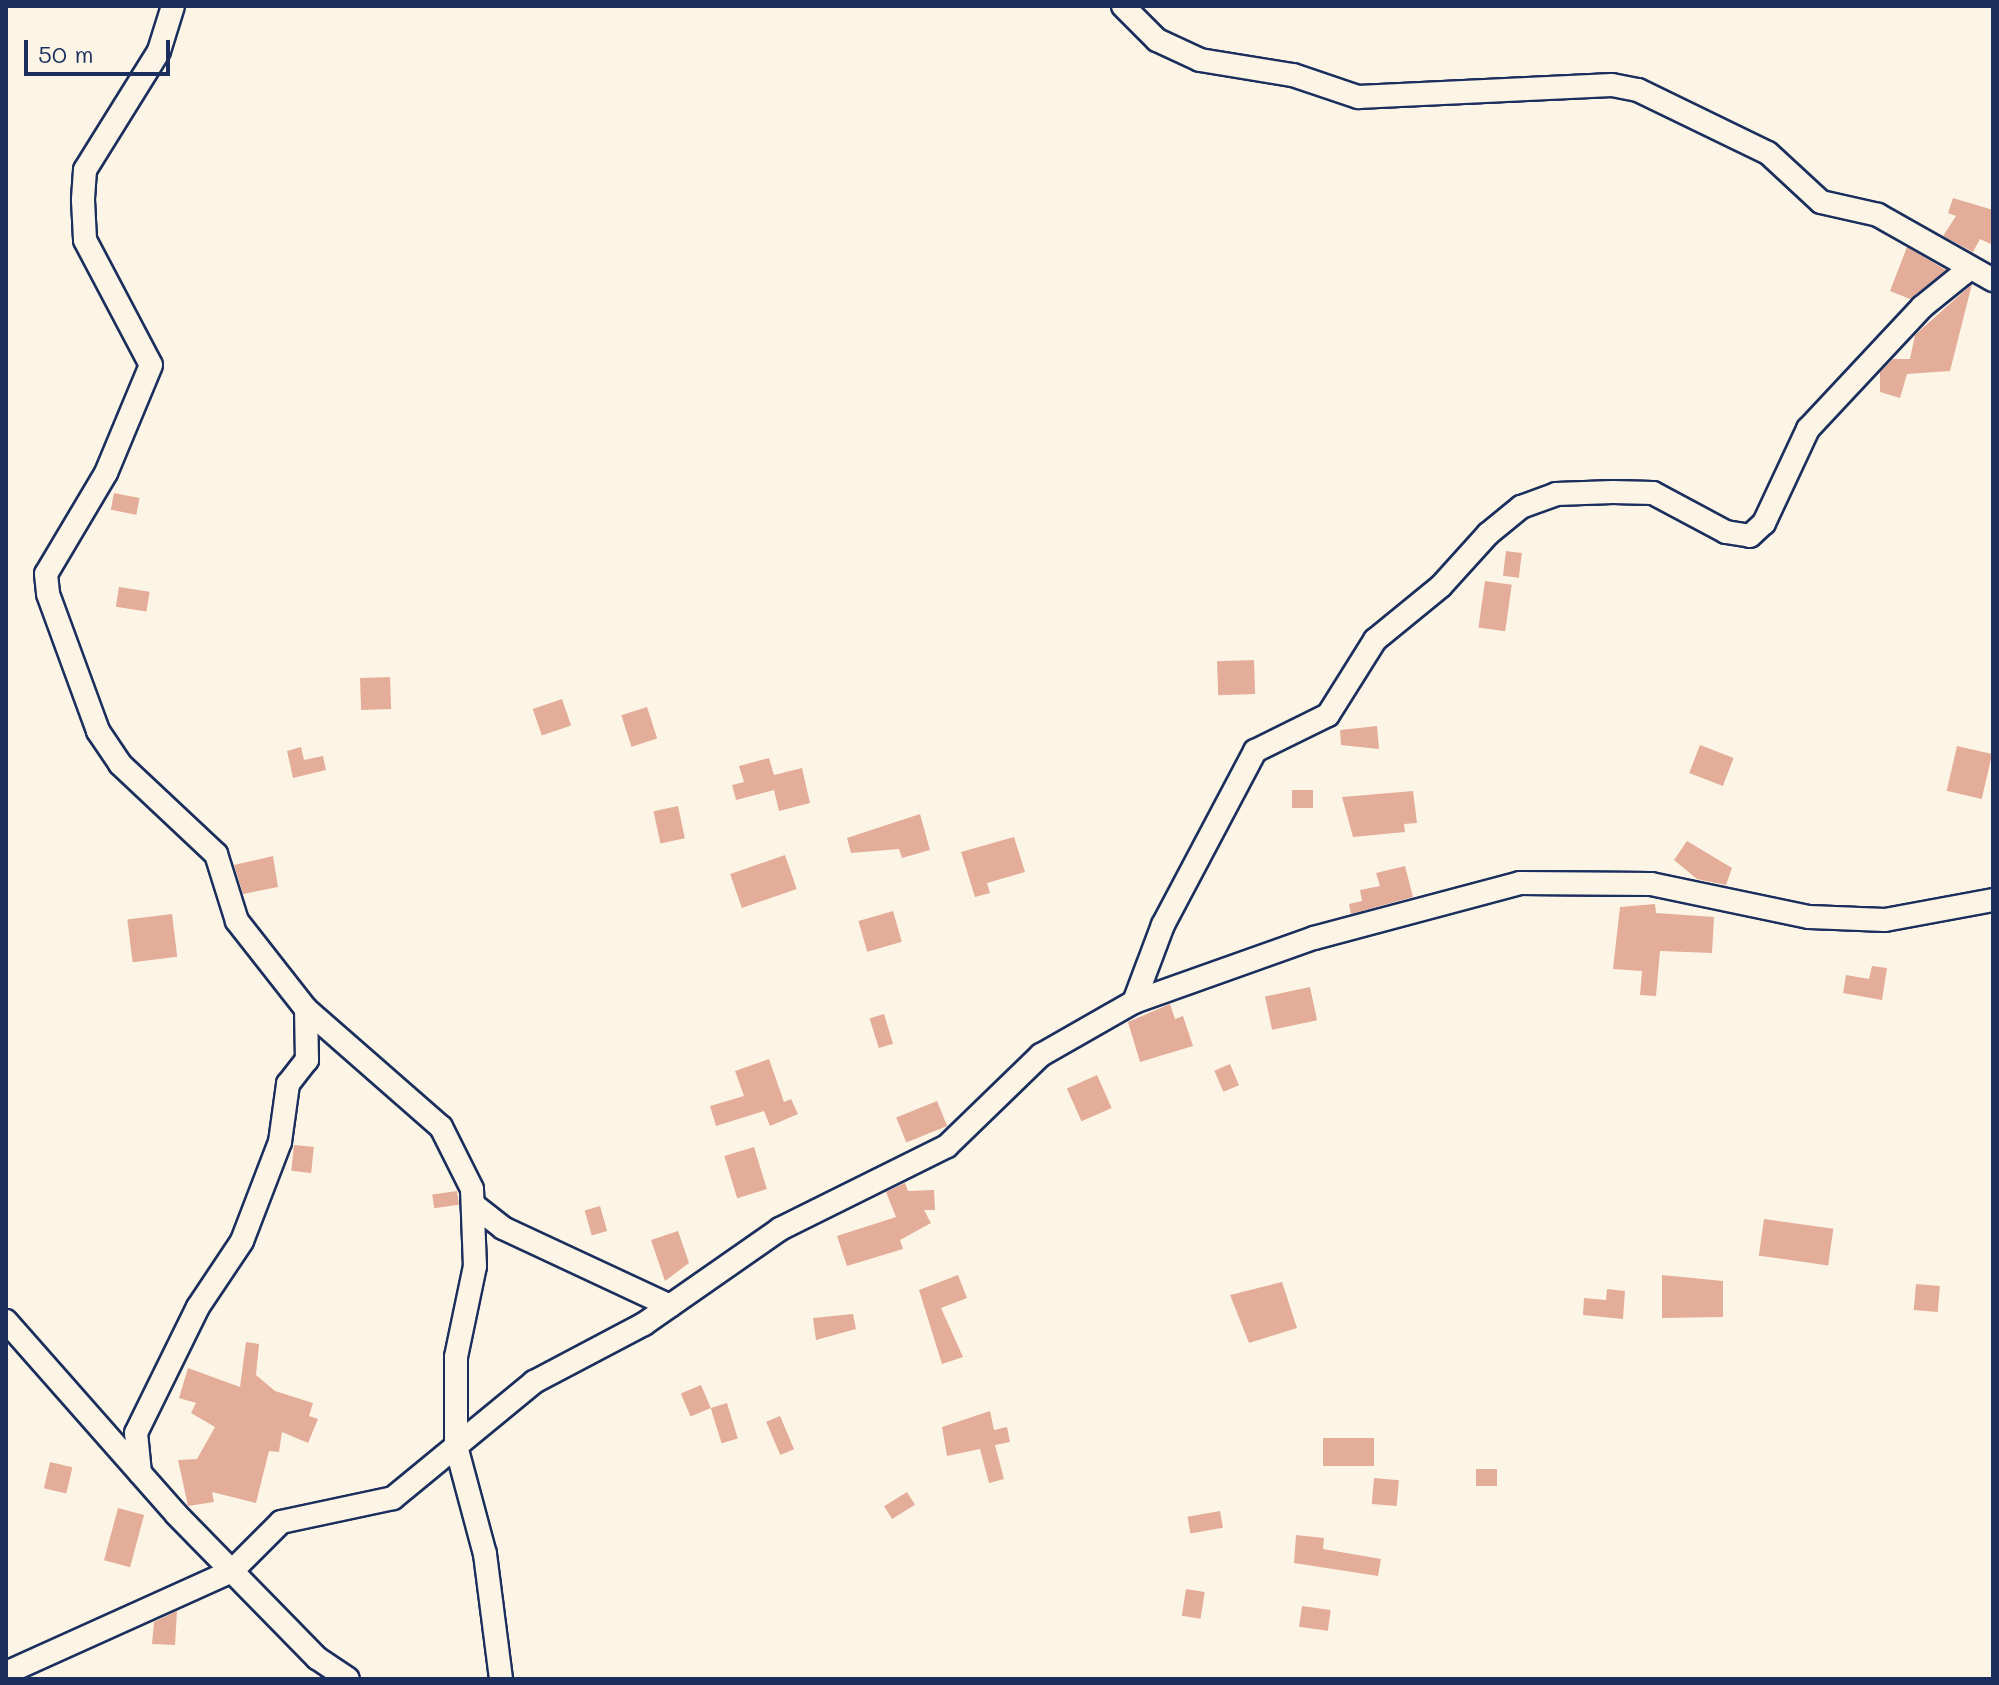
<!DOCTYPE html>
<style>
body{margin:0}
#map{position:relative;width:1999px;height:1685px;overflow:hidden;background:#fcf5e5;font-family:Mali,sans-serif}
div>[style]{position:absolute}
.building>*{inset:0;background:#e4ad9a;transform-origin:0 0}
.roads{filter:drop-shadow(2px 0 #1b2f5e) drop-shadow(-2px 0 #1b2f5e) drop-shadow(0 2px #1b2f5e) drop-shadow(0 -2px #1b2f5e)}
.street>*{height:22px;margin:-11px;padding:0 11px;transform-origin:11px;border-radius:11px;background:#fcf5e5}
span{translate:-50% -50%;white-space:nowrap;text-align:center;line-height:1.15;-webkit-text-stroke:7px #fcf5e5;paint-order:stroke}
.frame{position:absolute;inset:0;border:8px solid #1b2f5e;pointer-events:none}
.scale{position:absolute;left:24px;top:40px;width:146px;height:36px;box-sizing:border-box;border:4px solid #1b2f5e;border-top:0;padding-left:10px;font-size:24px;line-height:28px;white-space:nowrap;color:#1b2f5e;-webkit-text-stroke:6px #fcf5e5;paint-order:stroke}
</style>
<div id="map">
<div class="building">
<div style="clip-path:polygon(1953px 198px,1993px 210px,1993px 245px,1980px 239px,1973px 252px,1943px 236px,1956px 216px,1948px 213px)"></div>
<div style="clip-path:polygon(1907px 247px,1946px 270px,1910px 299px,1890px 291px)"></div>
<div style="clip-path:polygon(1972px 284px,1950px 371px,1907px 374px,1900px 398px,1880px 392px,1880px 372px,1893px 359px,1910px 359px,1915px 335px)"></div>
<div style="left:114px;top:493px;width:26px;height:17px;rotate:11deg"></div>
<div style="left:1506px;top:551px;width:16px;height:25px;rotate:7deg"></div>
<div style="left:1485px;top:581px;width:27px;height:47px;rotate:8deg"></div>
<div style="left:119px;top:587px;width:31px;height:20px;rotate:9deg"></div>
<div style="left:1254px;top:660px;width:34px;height:37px;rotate:88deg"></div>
<div style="left:390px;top:677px;width:32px;height:30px;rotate:88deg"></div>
<div style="left:562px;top:699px;width:28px;height:31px;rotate:71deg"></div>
<div style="left:647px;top:707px;width:33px;height:27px;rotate:72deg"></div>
<div style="clip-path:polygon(1377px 726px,1379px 749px,1341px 745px,1340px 730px)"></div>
<div style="left:1700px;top:745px;width:36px;height:30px;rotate:21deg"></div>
<div style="left:1957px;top:746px;width:36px;height:46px;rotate:13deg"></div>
<div style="clip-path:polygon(301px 747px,304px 760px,323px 756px,326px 770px,293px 778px,287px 751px)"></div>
<div style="clip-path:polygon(769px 758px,774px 775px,802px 768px,810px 803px,779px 811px,774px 790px,736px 800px,732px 785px,744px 782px,739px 766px)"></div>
<div style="left:1292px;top:790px;width:21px;height:18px"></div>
<div style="clip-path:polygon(1413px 791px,1417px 823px,1404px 824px,1405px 832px,1353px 837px,1342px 797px)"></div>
<div style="left:678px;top:806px;width:33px;height:25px;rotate:78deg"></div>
<div style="clip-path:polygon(920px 814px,930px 850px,902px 858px,899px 849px,851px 853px,847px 838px)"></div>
<div style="clip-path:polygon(1014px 837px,1025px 872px,987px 883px,990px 893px,975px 897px,961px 852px)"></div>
<div style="clip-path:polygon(1687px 841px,1732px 868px,1726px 885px,1697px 879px,1674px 860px)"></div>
<div style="left:785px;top:855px;width:36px;height:58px;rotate:71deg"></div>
<div style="clip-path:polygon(273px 856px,278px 887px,243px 894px,234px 865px)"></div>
<div style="clip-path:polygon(1405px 866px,1413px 897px,1351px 914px,1349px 904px,1362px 901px,1360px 890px,1380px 886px,1376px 873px)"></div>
<div style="clip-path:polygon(1655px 904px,1656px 913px,1714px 917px,1712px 953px,1660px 951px,1656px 996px,1640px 995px,1642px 971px,1613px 969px,1620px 907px)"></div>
<div style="left:893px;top:911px;width:32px;height:36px;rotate:74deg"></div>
<div style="left:172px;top:914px;width:43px;height:45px;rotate:83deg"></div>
<div style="clip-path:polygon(1872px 966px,1887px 968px,1882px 1000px,1843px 993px,1846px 975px,1869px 979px)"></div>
<div style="left:1310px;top:987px;width:34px;height:46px;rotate:78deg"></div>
<div style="clip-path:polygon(1170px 1004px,1175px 1019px,1183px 1016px,1193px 1046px,1140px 1062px,1128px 1022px)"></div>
<div style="left:884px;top:1014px;width:31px;height:15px;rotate:73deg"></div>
<div style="clip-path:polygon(769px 1059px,784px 1102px,791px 1099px,798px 1114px,770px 1126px,764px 1111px,716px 1126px,710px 1106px,744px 1096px,735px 1071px)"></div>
<div style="left:1230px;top:1064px;width:23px;height:17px;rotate:67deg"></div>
<div style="left:1097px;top:1075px;width:36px;height:33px;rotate:66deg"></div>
<div style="left:937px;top:1101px;width:27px;height:44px;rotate:68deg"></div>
<div style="left:294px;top:1145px;width:20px;height:26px;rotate:6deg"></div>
<div style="left:754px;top:1147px;width:44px;height:31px;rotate:73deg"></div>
<div style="clip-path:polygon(905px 1183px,908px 1191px,934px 1190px,935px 1210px,924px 1210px,931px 1223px,900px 1240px,903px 1249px,847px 1266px,837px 1236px,896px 1217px,886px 1192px)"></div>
<div style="left:457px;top:1191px;width:14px;height:25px;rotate:82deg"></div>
<div style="left:600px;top:1206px;width:26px;height:16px;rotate:74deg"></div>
<div style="left:1764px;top:1219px;width:70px;height:37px;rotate:8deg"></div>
<div style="clip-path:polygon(678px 1231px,689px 1263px,665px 1281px,651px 1240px)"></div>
<div style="clip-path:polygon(958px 1275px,967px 1298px,941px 1308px,963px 1357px,942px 1364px,919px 1290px)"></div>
<div style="clip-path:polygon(1662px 1275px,1723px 1281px,1723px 1317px,1662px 1318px)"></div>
<div style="clip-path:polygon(1282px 1282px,1297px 1328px,1249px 1343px,1230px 1295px)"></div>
<div style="left:1916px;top:1284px;width:24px;height:26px;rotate:5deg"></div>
<div style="clip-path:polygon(1607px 1289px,1625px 1291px,1623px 1319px,1583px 1315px,1584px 1298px,1606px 1300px)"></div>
<div style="clip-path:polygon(853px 1314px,856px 1329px,816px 1340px,813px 1318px)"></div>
<div style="clip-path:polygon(246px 1342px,259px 1344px,256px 1375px,275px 1391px,313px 1403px,309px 1416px,318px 1419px,308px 1443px,282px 1432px,279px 1452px,269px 1451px,256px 1503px,212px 1492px,214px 1502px,188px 1506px,178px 1460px,197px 1459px,215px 1427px,191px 1413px,196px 1403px,179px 1398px,188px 1368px,240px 1387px)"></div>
<div style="left:701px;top:1385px;width:25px;height:22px;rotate:67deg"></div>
<div style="left:727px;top:1403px;width:37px;height:17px;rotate:73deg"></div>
<div style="clip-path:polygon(990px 1411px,994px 1430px,1007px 1427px,1010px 1442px,995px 1445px,1004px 1479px,989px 1483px,980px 1449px,947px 1456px,942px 1427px)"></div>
<div style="left:780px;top:1416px;width:36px;height:15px;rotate:67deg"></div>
<div style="left:1323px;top:1438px;width:51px;height:28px"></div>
<div style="left:50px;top:1462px;width:23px;height:27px;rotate:13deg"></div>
<div style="left:1476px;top:1469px;width:21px;height:17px"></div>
<div style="left:1374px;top:1478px;width:25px;height:26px;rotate:5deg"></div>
<div style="left:907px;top:1492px;width:15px;height:27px;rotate:58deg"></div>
<div style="left:118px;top:1508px;width:27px;height:54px;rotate:15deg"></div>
<div style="left:1220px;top:1511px;width:17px;height:33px;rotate:80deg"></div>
<div style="clip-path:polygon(1296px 1535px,1324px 1538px,1323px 1549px,1381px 1559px,1378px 1576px,1294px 1563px)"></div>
<div style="left:1186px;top:1589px;width:19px;height:27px;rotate:9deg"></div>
<div style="left:1302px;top:1606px;width:29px;height:21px;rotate:8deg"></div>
<div style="clip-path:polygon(177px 1611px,175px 1645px,152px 1644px,154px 1622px)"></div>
</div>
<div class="roads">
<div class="street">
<div style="left:173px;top:6px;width:47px;rotate:107.3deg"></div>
<div style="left:159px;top:51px;width:140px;rotate:121.9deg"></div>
<div style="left:85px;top:170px;width:30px;rotate:94deg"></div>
<div style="left:83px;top:200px;width:40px;rotate:87.1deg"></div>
<div style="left:85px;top:240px;width:141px;rotate:62.2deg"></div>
<div style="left:151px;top:365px;width:117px;rotate:112.6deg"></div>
<div style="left:106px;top:473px;width:117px;rotate:120.7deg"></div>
<div style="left:46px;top:574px;width:20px;rotate:84deg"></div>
<div style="left:48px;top:594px;width:146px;rotate:69.9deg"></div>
<div style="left:98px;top:731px;width:40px;rotate:56deg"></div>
<div style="left:120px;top:764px;width:132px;rotate:43.2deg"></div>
<div style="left:216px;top:854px;width:70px;rotate:72.6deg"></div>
<div style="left:237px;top:921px;width:112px;rotate:51.9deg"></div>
<div style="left:306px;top:1009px;width:179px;rotate:41.2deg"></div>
<div style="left:441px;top:1127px;width:69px;rotate:63.4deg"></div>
<div style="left:472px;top:1189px;width:77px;rotate:87.8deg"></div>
<div style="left:475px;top:1266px;width:93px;rotate:101.8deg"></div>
<div style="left:456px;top:1357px;width:89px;rotate:90deg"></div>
<div style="left:456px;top:1446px;width:112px;rotate:75deg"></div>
<div style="left:485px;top:1554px;width:126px;rotate:82.7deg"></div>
<div style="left:1123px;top:6px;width:48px;rotate:45deg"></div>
<div style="left:1157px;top:40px;width:47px;rotate:24.9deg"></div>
<div style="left:1200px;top:60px;width:94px;rotate:9.2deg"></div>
<div style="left:1293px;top:75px;width:69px;rotate:18.7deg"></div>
<div style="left:1358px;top:97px;width:254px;rotate:-2.7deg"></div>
<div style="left:1612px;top:85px;width:26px;rotate:11deg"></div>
<div style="left:1638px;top:90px;width:144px;rotate:25.9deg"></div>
<div style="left:1768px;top:153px;width:72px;rotate:42.8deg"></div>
<div style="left:1821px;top:202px;width:58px;rotate:12.8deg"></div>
<div style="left:1878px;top:215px;width:132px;rotate:29.5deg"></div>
<div style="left:1134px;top:1002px;width:82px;rotate:-69.4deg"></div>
<div style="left:1163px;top:925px;width:197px;rotate:-62.1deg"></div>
<div style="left:1255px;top:751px;width:81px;rotate:-26.3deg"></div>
<div style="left:1328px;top:715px;width:89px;rotate:-57.9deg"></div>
<div style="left:1375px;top:640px;width:85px;rotate:-39.3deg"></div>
<div style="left:1441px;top:586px;width:70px;rotate:-47.9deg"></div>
<div style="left:1488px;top:534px;width:43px;rotate:-39.3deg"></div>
<div style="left:1521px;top:507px;width:37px;rotate:-20deg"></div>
<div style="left:1556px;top:494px;width:57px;rotate:-2deg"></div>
<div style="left:1613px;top:492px;width:40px;rotate:1.4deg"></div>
<div style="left:1653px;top:493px;width:83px;rotate:28.1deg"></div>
<div style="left:1726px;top:532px;width:24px;rotate:9deg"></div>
<div style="left:1750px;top:536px;width:19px;rotate:-43deg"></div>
<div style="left:1764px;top:523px;width:104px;rotate:-64.9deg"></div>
<div style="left:1808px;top:429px;width:167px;rotate:-46.9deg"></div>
<div style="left:1922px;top:307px;width:54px;rotate:-39deg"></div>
<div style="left:1964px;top:273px;width:9px;rotate:-90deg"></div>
<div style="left:475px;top:1206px;width:36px;rotate:38deg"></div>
<div style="left:503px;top:1228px;width:184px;rotate:25deg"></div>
<div style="left:6px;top:1321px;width:257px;rotate:48.6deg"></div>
<div style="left:176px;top:1514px;width:202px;rotate:45.6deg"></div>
<div style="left:317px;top:1658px;width:37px;rotate:34deg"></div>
<div style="left:140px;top:1473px;width:40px;rotate:-95.7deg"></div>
<div style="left:136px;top:1433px;width:140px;rotate:-63.8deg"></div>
<div style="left:198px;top:1307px;width:79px;rotate:-56.3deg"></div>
<div style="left:242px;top:1241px;width:106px;rotate:-69deg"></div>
<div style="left:280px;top:1142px;width:59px;rotate:-82.1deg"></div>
<div style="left:288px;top:1084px;width:31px;rotate:-52deg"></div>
<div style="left:307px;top:1060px;width:51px;rotate:-91.1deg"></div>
<div style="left:6px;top:1673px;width:248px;rotate:-24.3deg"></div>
<div style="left:232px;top:1571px;width:69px;rotate:-45deg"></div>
<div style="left:281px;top:1522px;width:115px;rotate:-12.1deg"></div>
<div style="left:393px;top:1498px;width:183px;rotate:-39.4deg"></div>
<div style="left:534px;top:1382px;width:124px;rotate:-27.8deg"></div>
<div style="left:644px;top:1324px;width:166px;rotate:-34.9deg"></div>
<div style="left:780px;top:1229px;width:186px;rotate:-26.4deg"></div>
<div style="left:947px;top:1146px;width:131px;rotate:-44.1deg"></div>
<div style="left:1041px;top:1055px;width:107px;rotate:-29.7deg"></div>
<div style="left:1134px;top:1002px;width:191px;rotate:-19.6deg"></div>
<div style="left:1314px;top:938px;width:213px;rotate:-14.9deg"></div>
<div style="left:1520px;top:883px;width:131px;rotate:0.4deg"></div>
<div style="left:1651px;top:884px;width:161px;rotate:11.8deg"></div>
<div style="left:1809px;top:917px;width:76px;rotate:2.3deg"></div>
<div style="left:1885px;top:920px;width:110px;rotate:-10.5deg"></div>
</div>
</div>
<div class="frame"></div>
<div class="scale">50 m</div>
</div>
